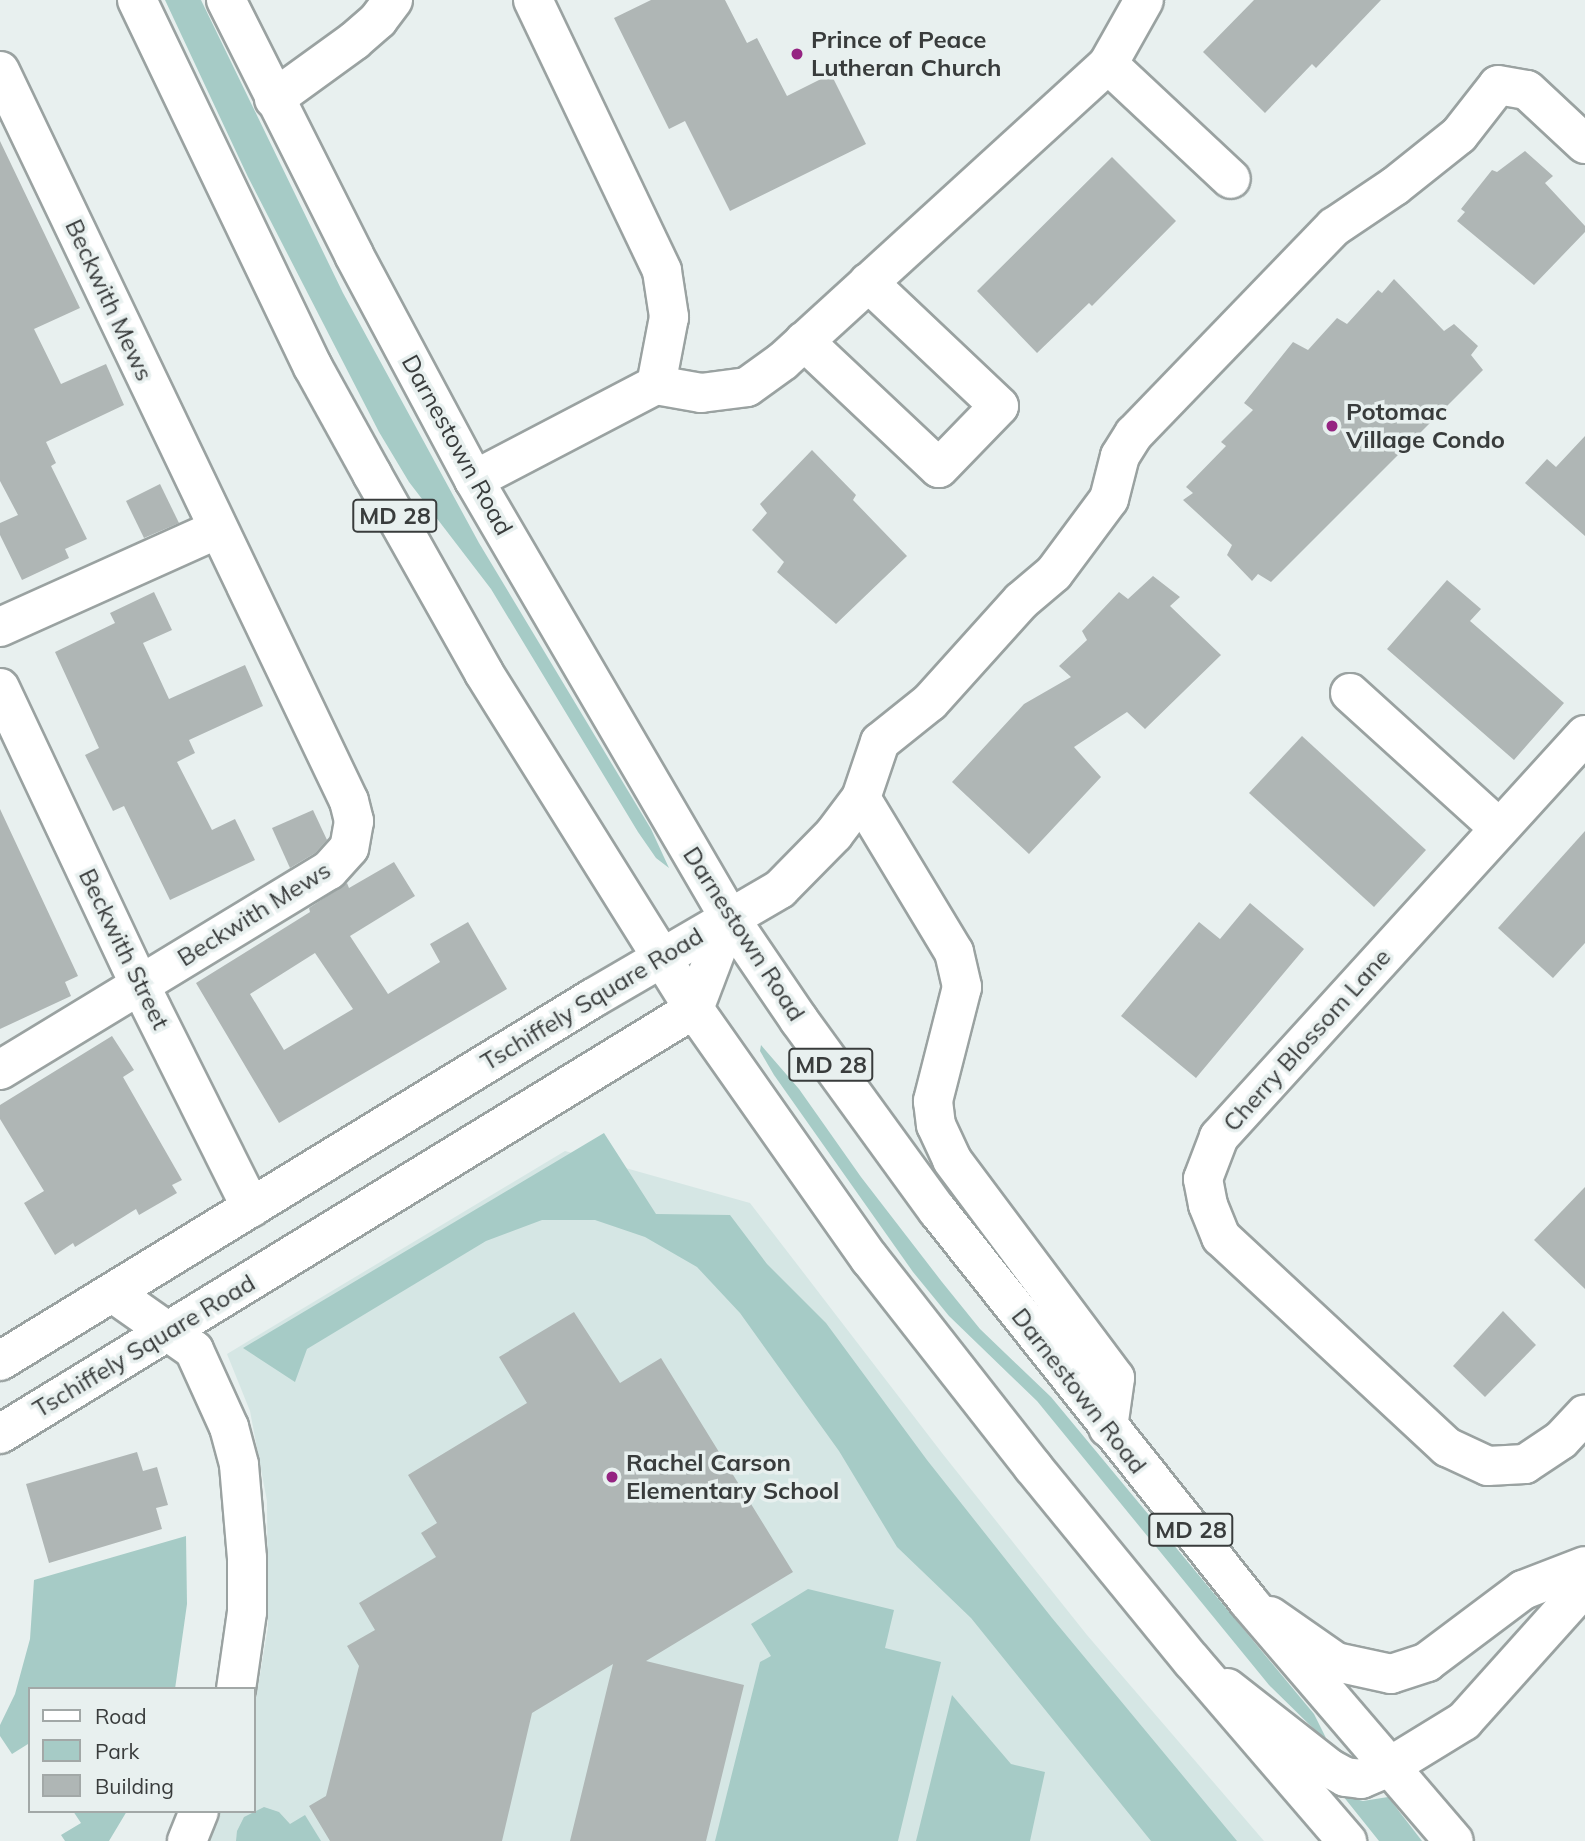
<!DOCTYPE html>
<html>
<head>
<meta charset="utf-8">
<style>
  body { margin:0 }
  #map { position:relative; width:1585px; height:1841px; overflow:hidden; background:#e8f0ef; font-family:Mulish,sans-serif }
  div>[style] { position:absolute }
  [style*='--x'] { left:calc(var(--x)*1px); top:calc(var(--y)*1px); width:calc(var(--w)*1px); rotate:calc(var(--a)*1deg) }
  .built>* { inset:0; background:#d5e6e4 }
  .green>* { inset:0; background:#a6cbc6 }
  .building>* { inset:0; background:#afb6b5 }
  .roads { filter:drop-shadow(2px 0 #9aa2a1) drop-shadow(-2px 0 #9aa2a1) drop-shadow(0 2px #9aa2a1) drop-shadow(0 -2px #9aa2a1) }
  .minor>* { height:38px; margin:-19px; padding:0 19px; transform-origin:19px; border-radius:19px; background:#fff }
  .major>* { height:38px; margin:-19px; padding:0 19px; transform-origin:19px; border-radius:19px; background:#fff }
  .dots>* { width:19px; height:19px; translate:-50% -50%; box-sizing:border-box; border:4px solid #e8f0ef; border-radius:50% }
  span { translate:-50% -50%; white-space:nowrap; text-align:center; line-height:1.15; -webkit-text-stroke:7px #e8f0ef; paint-order:stroke }
  .shield-label span { padding:2px 5px; background:#e8f0ef; border:2px solid; border-radius:5px; -webkit-text-stroke-width:0 }
  .shield-label { font-size:23px; color:#393c3c; font-weight:700 }
  .poi-label { font-size:24px; color:#393c3c; font-weight:700 }
  .left { translate:0 -50%; text-align:left }
  .street-label { font-size:24px; color:#393c3c }
  .legend { position:absolute; left:28px; top:1687px; width:228px; height:126px; box-sizing:border-box; background:#e8f0ef; border:2px solid #a2a8a7; margin:0; padding:9px 12px; list-style:none; font-size:21px; color:#393c3c }
  .legend li { display:flex; align-items:center; gap:14px; height:35px }
  .legend b { width:35px; border:2px solid #a2a8a7 }
</style>
</head>
<body>
<div id="map">
  <div class="built">
    <div style="clip-path:polygon(565px 1151px,750px 1203px,942px 1453px,1087px 1635px,1264px 1841px,205px 1841px,220px 1811px,254px 1811px,254px 1710px,268px 1627px,267px 1501px,250px 1411px,227px 1354px)"></div>
  </div>
  <div class="green">
    <div style="clip-path:polygon(165px 0,201px 0,343px 293px,479px 543px,651px 829px,669px 868px,656px 858px,638px 832px,491px 589px,409px 482px,379px 432px,248px 177px)"></div>
    <div style="clip-path:polygon(761px 1045px,799px 1089px,861px 1177px,942px 1282px,980px 1329px,1051px 1397px,1314px 1714px,1326px 1738px,1321px 1736px,1269px 1685px,1037px 1401px,949px 1316px,913px 1272px,774px 1075px,760px 1051px)"></div>
    <div style="clip-path:polygon(604px 1133px,656px 1214px,730px 1215px,767px 1264px,826px 1323px,927px 1460px,1052px 1618px,1237px 1841px,1151px 1841px,971px 1618px,897px 1547px,839px 1451px,740px 1313px,697px 1267px,645px 1237px,595px 1220px,542px 1220px,486px 1241px,307px 1349px,295px 1382px,243px 1348px)"></div>
    <div style="clip-path:polygon(186px 1536px,187px 1604px,175px 1689px,30px 1689px,30px 1747px,28px 1744px,12px 1754px,0 1736px,0 1725px,15px 1694px,30px 1639px,34px 1580px)"></div>
    <div style="clip-path:polygon(808px 1589px,894px 1610px,885px 1648px,941px 1662px,898px 1841px,715px 1841px,760px 1662px,771px 1656px,751px 1624px)"></div>
    <div style="clip-path:polygon(952px 1695px,1011px 1764px,1045px 1772px,1030px 1841px,916px 1841px)"></div>
    <div style="clip-path:polygon(1335px 1786px,1348px 1797px,1363px 1801px,1388px 1797px,1422px 1841px,1379px 1841px)"></div>
    <div style="clip-path:polygon(264px 1807px,279px 1812px,290px 1824px,305px 1815px,321px 1841px,236px 1841px,237px 1831px,244px 1817px)"></div>
    <div style="clip-path:polygon(73px 1811px,127px 1811px,109px 1841px,65px 1841px,61px 1835px,81px 1823px)"></div>
  </div>
  <div class="building">
    <div style="clip-path:polygon(651px 0,725px 0,747px 43px,757px 38px,787px 96px,831px 74px,866px 144px,730px 211px,685px 121px,669px 129px,614px 18px)"></div>
    <div style="clip-path:polygon(1254px 0,1381px 0,1316px 68px,1312px 64px,1265px 113px,1203px 52px)"></div>
    <div style="clip-path:polygon(0 141px,80px 308px,34px 329px,61px 384px,106px 364px,124px 405px,46px 442px,56px 463px,51px 466px,87px 539px,65px 549px,69px 558px,22px 580px,0 535px,0 523px,18px 515px,0 481px)"></div>
    <div style="clip-path:polygon(1525px 151px,1553px 176px,1545px 183px,1585px 226px,1585px 232px,1534px 285px,1457px 221px,1465px 212px,1461px 209px,1492px 170px,1497px 172px)"></div>
    <div style="clip-path:polygon(1112px 157px,1176px 221px,1092px 306px,1089px 303px,1037px 353px,977px 291px)"></div>
    <div style="clip-path:polygon(1394px 279px,1444px 331px,1454px 324px,1478px 346px,1471px 355px,1483px 370px,1271px 582px,1258px 574px,1252px 581px,1227px 555px,1232px 545px,1183px 500px,1193px 493px,1186px 487px,1226px 446px,1221px 442px,1253px 410px,1244px 403px,1293px 342px,1308px 350px,1337px 318px,1347px 324px,1378px 290px,1382px 293px)"></div>
    <div style="clip-path:polygon(1585px 436px,1585px 536px,1525px 483px,1547px 459px,1556px 467px)"></div>
    <div style="clip-path:polygon(812px 450px,856px 495px,853px 500px,907px 556px,836px 624px,777px 572px,784px 562px,752px 530px,767px 513px,760px 504px)"></div>
    <div style="clip-path:polygon(160px 484px,179px 523px,144px 538px,126px 501px)"></div>
    <div style="clip-path:polygon(1153px 576px,1180px 597px,1170px 606px,1221px 655px,1145px 729px,1127px 712px,1074px 747px,1101px 777px,1029px 854px,952px 782px,1024px 704px,1071px 677px,1059px 666px,1087px 640px,1082px 631px,1119px 592px,1128px 599px)"></div>
    <div style="clip-path:polygon(1447px 580px,1481px 609px,1470px 621px,1564px 703px,1514px 760px,1387px 649px)"></div>
    <div style="clip-path:polygon(154px 592px,172px 630px,143px 643px,169px 699px,245px 665px,263px 706px,189px 740px,195px 753px,177px 762px,212px 830px,235px 819px,255px 860px,170px 900px,124px 806px,113px 811px,85px 755px,99px 748px,55px 652px,115px 623px,110px 613px)"></div>
    <div style="clip-path:polygon(1302px 736px,1426px 850px,1374px 907px,1249px 793px)"></div>
    <div style="clip-path:polygon(0 809px,78px 976px,65px 982px,71px 996px,0 1029px)"></div>
    <div style="clip-path:polygon(313px 810px,327px 840px,315px 853px,290px 868px,272px 828px)"></div>
    <div style="clip-path:polygon(1585px 831px,1585px 943px,1553px 978px,1498px 928px)"></div>
    <div style="clip-path:polygon(evenodd,394px 862px,415px 896px,350px 936px,388px 994px,440px 962px,430px 944px,468px 922px,507px 989px,279px 1123px,196px 983px,310px 912px,309px 908px,347px 883px,349px 888px,394px 862px,315px 953px,353px 1009px,284px 1050px,250px 994px,315px 953px)"></div>
    <div style="clip-path:polygon(1250px 903px,1304px 949px,1196px 1078px,1121px 1016px,1199px 922px,1220px 939px)"></div>
    <div style="clip-path:polygon(112px 1036px,134px 1070px,123px 1077px,182px 1180px,172px 1185px,177px 1193px,139px 1215px,136px 1209px,75px 1247px,73px 1243px,55px 1255px,24px 1203px,44px 1191px,0 1119px,0 1105px)"></div>
    <div style="clip-path:polygon(1585px 1187px,1585px 1289px,1534px 1240px)"></div>
    <div style="clip-path:polygon(1503px 1311px,1536px 1345px,1485px 1397px,1453px 1366px)"></div>
    <div style="clip-path:polygon(574px 1312px,620px 1383px,661px 1358px,793px 1572px,646px 1661px,744px 1685px,706px 1841px,570px 1841px,613px 1664px,532px 1713px,502px 1841px,330px 1841px,309px 1806px,326px 1796px,359px 1666px,347px 1646px,375px 1630px,359px 1603px,436px 1557px,421px 1533px,437px 1523px,408px 1475px,527px 1403px,499px 1357px)"></div>
    <div style="clip-path:polygon(137px 1452px,143px 1471px,157px 1467px,168px 1505px,156px 1508px,162px 1529px,49px 1563px,26px 1484px)"></div>
  </div>
  <div class="roads">
    <div class="minor">
      <div style="--x:533;--y:0;--w:300;--a:64.5"></div>
      <div style="--x:662;--y:271;--w:47;--a:81.3"></div>
      <div style="--x:669;--y:317;--w:69;--a:100.8"></div>
      <div style="--x:1108;--y:64;--w:168;--a:43.1"></div>
      <div style="--x:0;--y:71;--w:809;--a:64.45"></div>
      <div style="--x:349;--y:801;--w:21;--a:76"></div>
      <div style="--x:354;--y:821;--w:27;--a:100"></div>
      <div style="--x:349;--y:848;--w:30;--a:132"></div>
      <div style="--x:329;--y:870;--w:385;--a:148.7"></div>
      <div style="--x:274;--y:99;--w:99;--a:-35.9"></div>
      <div style="--x:354;--y:41;--w:32;--a:-41"></div>
      <div style="--x:378;--y:20;--w:25;--a:-53"></div>
      <div style="--x:804;--y:341;--w:185;--a:43.3"></div>
      <div style="--x:939;--y:468;--w:86;--a:-45.9"></div>
      <div style="--x:999;--y:406;--w:180;--a:-136.6"></div>
      <div style="--x:474;--y:480;--w:205;--a:-27.6"></div>
      <div style="--x:656;--y:385;--w:46;--a:10.1"></div>
      <div style="--x:701;--y:393;--w:46;--a:-7.4"></div>
      <div style="--x:747;--y:387;--w:44;--a:-35.8"></div>
      <div style="--x:783;--y:361;--w:440;--a:-42.4"></div>
      <div style="--x:1108;--y:64;--w:73;--a:-60.6"></div>
      <div style="--x:0;--y:627;--w:239;--a:-24.2"></div>
      <div style="--x:0;--y:688;--w:328;--a:64.8"></div>
      <div style="--x:140;--y:985;--w:249;--a:63.5"></div>
      <div style="--x:1350;--y:693;--w:201;--a:42.2"></div>
      <div style="--x:1585;--y:735;--w:544;--a:132.32"></div>
      <div style="--x:1219;--y:1137;--w:45;--a:110.9"></div>
      <div style="--x:1203;--y:1179;--w:26;--a:79"></div>
      <div style="--x:1208;--y:1205;--w:35;--a:68"></div>
      <div style="--x:1221;--y:1237;--w:309;--a:42.9"></div>
      <div style="--x:1447;--y:1447;--w:45;--a:24.9"></div>
      <div style="--x:1488;--y:1466;--w:37;--a:-3"></div>
      <div style="--x:1525;--y:1464;--w:43;--a:-33.7"></div>
      <div style="--x:1561;--y:1440;--w:35;--a:-47"></div>
      <div style="--x:861;--y:798;--w:180;--a:58.9"></div>
      <div style="--x:954;--y:952;--w:36;--a:77"></div>
      <div style="--x:962;--y:987;--w:118;--a:104.3"></div>
      <div style="--x:933;--y:1101;--w:24;--a:83"></div>
      <div style="--x:936;--y:1125;--w:38;--a:65"></div>
      <div style="--x:952;--y:1160;--w:272;--a:53.2"></div>
      <div style="--x:1115;--y:1378;--w:50;--a:98"></div>
      <div style="--x:113;--y:1293;--w:99;--a:35.1"></div>
      <div style="--x:194;--y:1350;--w:85;--a:65.6"></div>
      <div style="--x:229;--y:1427;--w:39;--a:75"></div>
      <div style="--x:239;--y:1465;--w:93;--a:85.1"></div>
      <div style="--x:247;--y:1558;--w:54;--a:90"></div>
      <div style="--x:247;--y:1612;--w:78;--a:98.1"></div>
      <div style="--x:0;--y:1361;--w:695;--a:-31.47"></div>
      <div style="--x:593;--y:998;--w:216;--a:-30.2"></div>
      <div style="--x:780;--y:889;--w:77;--a:-45.5"></div>
      <div style="--x:834;--y:834;--w:45;--a:-53.1"></div>
      <div style="--x:861;--y:798;--w:59;--a:-71.3"></div>
      <div style="--x:880;--y:742;--w:64;--a:-38.7"></div>
      <div style="--x:930;--y:702;--w:136;--a:-48"></div>
      <div style="--x:1021;--y:601;--w:43;--a:-40.3"></div>
      <div style="--x:1054;--y:573;--w:92;--a:-53.4"></div>
      <div style="--x:1109;--y:499;--w:44;--a:-75.7"></div>
      <div style="--x:1120;--y:456;--w:26;--a:-58"></div>
      <div style="--x:1134;--y:434;--w:288;--a:-46"></div>
      <div style="--x:1334;--y:227;--w:73;--a:-33.9"></div>
      <div style="--x:1395;--y:186;--w:82;--a:-38.6"></div>
      <div style="--x:1459;--y:135;--w:63;--a:-52"></div>
      <div style="--x:1498;--y:85;--w:29;--a:10"></div>
      <div style="--x:1527;--y:90;--w:79;--a:43"></div>
      <div style="--x:0;--y:1434;--w:814;--a:-31.48"></div>
      <div style="--x:694;--y:1009;--w:98;--a:-69.2"></div>
      <div style="--x:1270;--y:1616;--w:80;--a:34.9"></div>
      <div style="--x:1336;--y:1662;--w:56;--a:12.3"></div>
      <div style="--x:1391;--y:1674;--w:38;--a:-18"></div>
      <div style="--x:1427;--y:1662;--w:120;--a:-36.9"></div>
      <div style="--x:1523;--y:1590;--w:66;--a:-21.2"></div>
      <div style="--x:1227;--y:1688;--w:130;--a:38.1"></div>
      <div style="--x:1329;--y:1768;--w:18;--a:29"></div>
      <div style="--x:1345;--y:1777;--w:16;--a:7"></div>
      <div style="--x:1361;--y:1779;--w:30;--a:-23"></div>
      <div style="--x:1389;--y:1767;--w:88;--a:-31.5"></div>
      <div style="--x:1464;--y:1721;--w:181;--a:-48.1"></div>
      <div style="--x:187;--y:1841;--w:32;--a:-68"></div>
    </div>
    <div class="major">
      <div style="--x:137;--y:0;--w:407;--a:64.4"></div>
      <div style="--x:313;--y:367;--w:122;--a:61.1"></div>
      <div style="--x:372;--y:474;--w:228;--a:60.6"></div>
      <div style="--x:484;--y:673;--w:396;--a:58"></div>
      <div style="--x:694;--y:1009;--w:306;--a:54.9"></div>
      <div style="--x:870;--y:1259;--w:264;--a:51.9"></div>
      <div style="--x:1033;--y:1467;--w:251;--a:50.7"></div>
      <div style="--x:1192;--y:1661;--w:238;--a:49.3"></div>
      <div style="--x:226;--y:0;--w:285;--a:63.3"></div>
      <div style="--x:354;--y:255;--w:255;--a:61.9"></div>
      <div style="--x:474;--y:480;--w:506;--a:59.74"></div>
      <div style="--x:729;--y:917;--w:125;--a:55.8"></div>
      <div style="--x:799;--y:1020;--w:236;--a:54"></div>
      <div style="--x:938;--y:1211;--w:498;--a:51.5"></div>
      <div style="--x:1248;--y:1601;--w:316;--a:49.4"></div>
    </div>
  </div>
  <div class="dots">
    <div style="left:797px;top:54px;background:#952482"></div>
    <div style="left:1332px;top:426px;background:#952482"></div>
    <div style="left:612px;top:1477px;background:#952482"></div>
  </div>
  <div class="shield-label">
    <span style="left:395px;top:516px">MD 28</span>
    <span style="left:831px;top:1065px">MD 28</span>
    <span style="left:1191px;top:1530px">MD 28</span>
  </div>
  <div class="poi-label">
    <span class="left" style="left:811px;top:54px">Prince of Peace<br>Lutheran Church</span>
    <span class="left" style="left:1346px;top:426px">Potomac<br>Village Condo</span>
    <span class="left" style="left:626px;top:1477px">Rachel Carson<br>Elementary School</span>
  </div>
  <div class="street-label">
    <span style="left:109px;top:300px;rotate:65deg">Beckwith Mews</span>
    <span style="left:457px;top:445px;rotate:61deg">Darnestown Road</span>
    <span style="left:254px;top:914px;rotate:-32deg">Beckwith Mews</span>
    <span style="left:744px;top:934px;rotate:57deg">Darnestown Road</span>
    <span style="left:124px;top:949px;rotate:64deg">Beckwith Street</span>
    <span style="left:592px;top:999px;rotate:-31deg">Tschiffely Square Road</span>
    <span style="left:1307px;top:1040px;rotate:-48deg">Cherry Blossom Lane</span>
    <span style="left:144px;top:1346px;rotate:-31deg">Tschiffely Square Road</span>
    <span style="left:1079px;top:1391px;rotate:52deg">Darnestown Road</span>
  </div>
  <ul class="legend">
  <li><b style="height:9px;background:#fff"></b>Road</li>
  <li><b style="height:19px;background:#a6cbc6"></b>Park</li>
  <li><b style="height:19px;background:#afb6b5"></b>Building</li>
  </ul>
</div>
</body>
</html>
